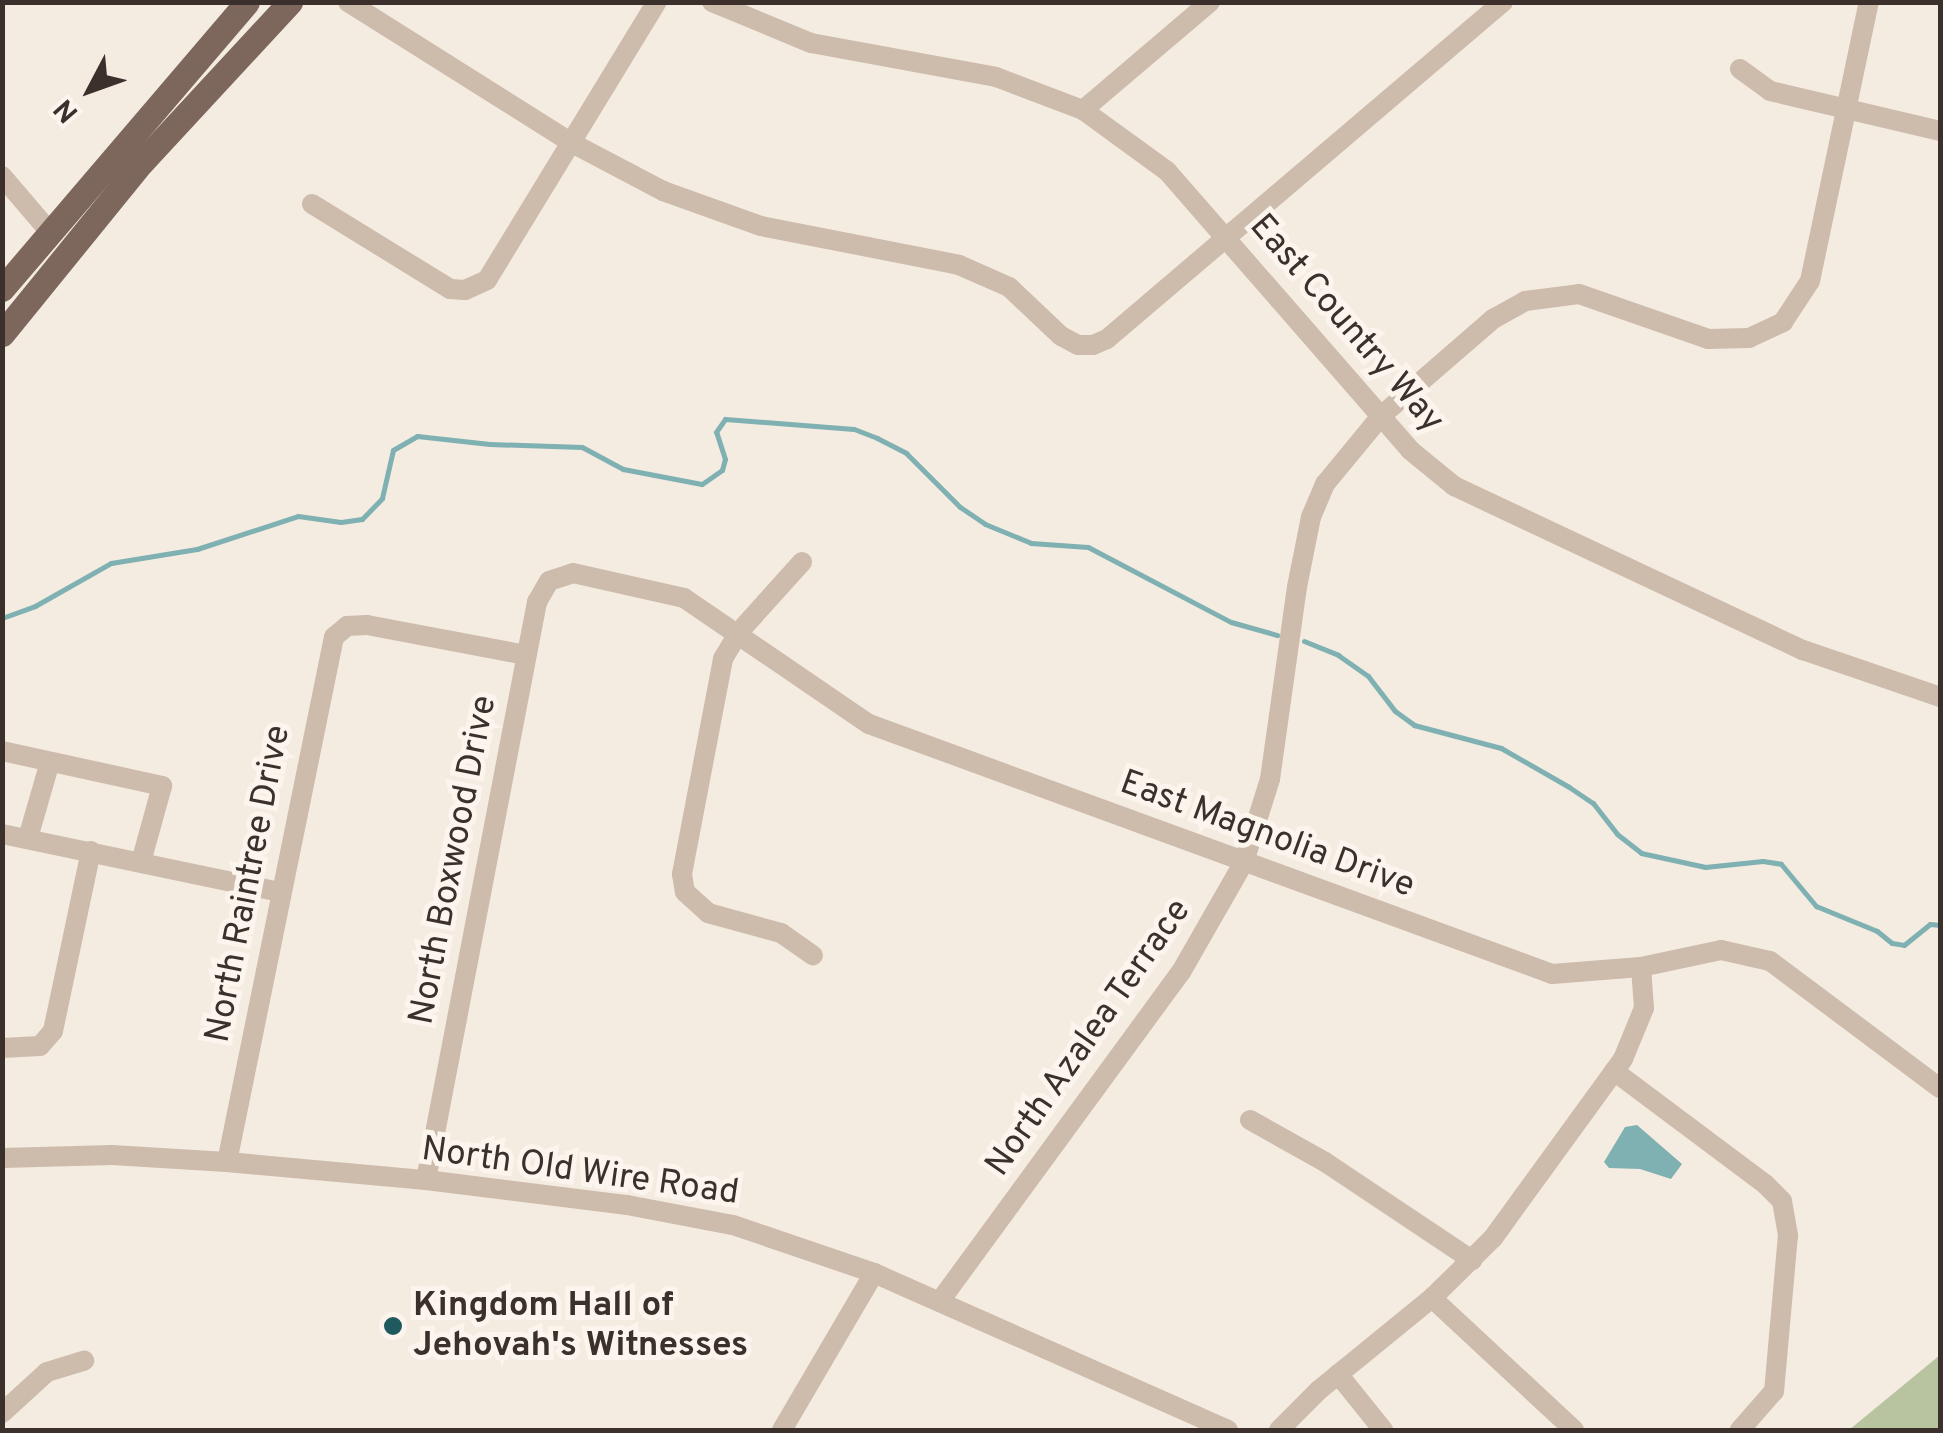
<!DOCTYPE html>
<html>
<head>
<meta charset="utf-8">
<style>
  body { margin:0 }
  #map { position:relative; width:1943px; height:1433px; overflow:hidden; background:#f4ebe1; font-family:Overpass,sans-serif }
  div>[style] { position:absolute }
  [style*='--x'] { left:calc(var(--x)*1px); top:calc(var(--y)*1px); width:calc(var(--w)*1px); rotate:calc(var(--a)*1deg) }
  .green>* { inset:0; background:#b8c4a0 }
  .water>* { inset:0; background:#7fb0b2 }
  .stream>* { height:5px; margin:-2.5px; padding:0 2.5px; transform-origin:2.5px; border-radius:2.5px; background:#7fb0b2 }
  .minor>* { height:20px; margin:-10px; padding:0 10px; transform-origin:10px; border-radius:10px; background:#cdbbac }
  .major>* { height:25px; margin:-12.5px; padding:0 12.5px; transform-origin:12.5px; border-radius:12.5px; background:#7d675c }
  .dots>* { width:28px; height:28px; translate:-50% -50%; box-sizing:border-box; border:5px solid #fbf5ee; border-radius:50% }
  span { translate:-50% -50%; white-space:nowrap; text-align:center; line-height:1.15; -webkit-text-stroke:10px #fbf5ee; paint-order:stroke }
  .street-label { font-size:35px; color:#3b302b }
  .poi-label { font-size:35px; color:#3b302b; font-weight:700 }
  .left { translate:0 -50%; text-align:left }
  .frame { position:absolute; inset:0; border:5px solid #3b302b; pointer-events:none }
  .north { position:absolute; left:40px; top:40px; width:100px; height:100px; -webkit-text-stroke:8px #fbf5ee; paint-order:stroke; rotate:229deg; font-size:28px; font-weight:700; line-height:40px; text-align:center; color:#3b302b }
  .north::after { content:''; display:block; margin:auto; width:35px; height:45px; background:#3b302b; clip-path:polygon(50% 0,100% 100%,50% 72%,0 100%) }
</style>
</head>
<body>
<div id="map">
  <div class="green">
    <div style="clip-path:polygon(1940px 1355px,1940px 1430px,1849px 1430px)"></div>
  </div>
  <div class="water">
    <div style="clip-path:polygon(1637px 1125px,1682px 1164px,1671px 1179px,1640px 1169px,1609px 1168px,1604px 1162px,1625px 1127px)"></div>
  </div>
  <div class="stream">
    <div style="--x:2;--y:618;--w:35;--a:-20"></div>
    <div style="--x:35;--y:606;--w:87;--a:-29.5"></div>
    <div style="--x:111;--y:563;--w:87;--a:-9.2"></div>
    <div style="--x:197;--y:549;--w:106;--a:-18.1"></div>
    <div style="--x:298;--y:516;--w:43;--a:7.9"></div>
    <div style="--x:341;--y:522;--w:21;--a:-8"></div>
    <div style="--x:362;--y:519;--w:29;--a:-46"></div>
    <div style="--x:382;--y:498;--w:49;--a:-77.1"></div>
    <div style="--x:393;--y:450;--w:28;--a:-30"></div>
    <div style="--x:417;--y:436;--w:73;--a:6.3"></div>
    <div style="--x:490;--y:444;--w:92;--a:1.9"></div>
    <div style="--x:582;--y:447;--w:47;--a:28.2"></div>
    <div style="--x:623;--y:469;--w:80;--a:10.8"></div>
    <div style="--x:702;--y:484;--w:24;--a:-35"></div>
    <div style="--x:722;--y:470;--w:11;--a:-75"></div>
    <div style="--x:725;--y:459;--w:28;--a:-108"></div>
    <div style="--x:716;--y:432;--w:16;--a:-55"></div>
    <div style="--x:725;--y:419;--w:129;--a:4.4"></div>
    <div style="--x:854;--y:429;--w:25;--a:21"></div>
    <div style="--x:877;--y:438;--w:33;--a:27"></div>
    <div style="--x:906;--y:453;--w:76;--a:45"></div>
    <div style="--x:960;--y:507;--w:30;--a:34"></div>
    <div style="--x:985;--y:524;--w:50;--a:22.4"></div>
    <div style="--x:1031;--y:543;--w:57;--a:4"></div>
    <div style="--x:1088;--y:547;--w:161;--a:27.7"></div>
    <div style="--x:1231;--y:622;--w:48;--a:15.8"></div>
    <div style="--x:1304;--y:641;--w:37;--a:22"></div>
    <div style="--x:1338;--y:655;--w:37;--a:35"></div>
    <div style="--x:1368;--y:676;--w:44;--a:52.4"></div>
    <div style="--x:1395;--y:711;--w:24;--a:36"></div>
    <div style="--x:1414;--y:725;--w:90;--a:14.8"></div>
    <div style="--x:1501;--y:748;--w:78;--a:29.8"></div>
    <div style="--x:1569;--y:787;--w:29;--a:34"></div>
    <div style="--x:1593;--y:803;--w:39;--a:52"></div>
    <div style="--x:1617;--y:834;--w:31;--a:38"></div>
    <div style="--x:1641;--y:853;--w:66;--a:12.3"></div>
    <div style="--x:1705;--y:867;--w:58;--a:-5.9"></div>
    <div style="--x:1763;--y:861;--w:18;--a:9"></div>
    <div style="--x:1781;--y:864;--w:55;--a:50.2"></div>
    <div style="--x:1816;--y:906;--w:66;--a:22.3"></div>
    <div style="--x:1877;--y:931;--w:19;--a:39"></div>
    <div style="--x:1892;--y:943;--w:12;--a:9"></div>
    <div style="--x:1904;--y:945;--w:33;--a:-39"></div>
    <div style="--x:1930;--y:924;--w:10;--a:6"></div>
  </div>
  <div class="minor">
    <div style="--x:348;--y:2;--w:262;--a:32.2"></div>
    <div style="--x:570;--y:142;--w:105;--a:27.8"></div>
    <div style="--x:663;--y:191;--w:104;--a:19.7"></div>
    <div style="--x:761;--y:226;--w:202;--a:11.1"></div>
    <div style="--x:959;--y:265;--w:55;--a:23.7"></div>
    <div style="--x:1009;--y:287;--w:71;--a:43.3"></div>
    <div style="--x:1061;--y:336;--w:19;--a:28"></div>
    <div style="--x:1078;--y:345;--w:15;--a:0"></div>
    <div style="--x:1093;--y:345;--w:15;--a:-23"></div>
    <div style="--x:1107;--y:339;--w:520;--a:-40.4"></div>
    <div style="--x:712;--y:2;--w:107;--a:22.5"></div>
    <div style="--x:811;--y:43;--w:188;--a:10.4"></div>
    <div style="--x:996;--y:77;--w:93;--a:20.8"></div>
    <div style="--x:1083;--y:110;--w:104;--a:36"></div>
    <div style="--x:1167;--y:171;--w:370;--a:48.9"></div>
    <div style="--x:1410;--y:450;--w:57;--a:39.3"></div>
    <div style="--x:1454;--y:486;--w:386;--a:25.2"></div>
    <div style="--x:1803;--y:650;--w:145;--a:18.9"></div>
    <div style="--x:1740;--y:69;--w:37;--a:36"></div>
    <div style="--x:1770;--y:91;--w:175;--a:13.2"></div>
    <div style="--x:1083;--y:110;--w:167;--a:-40.4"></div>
    <div style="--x:2;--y:176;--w:72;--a:49.5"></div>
    <div style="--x:312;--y:204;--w:162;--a:31.6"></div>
    <div style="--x:450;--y:289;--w:15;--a:4"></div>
    <div style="--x:465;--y:290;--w:24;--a:-24"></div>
    <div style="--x:487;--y:280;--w:326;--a:-58.6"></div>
    <div style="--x:802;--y:562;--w:94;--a:132"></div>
    <div style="--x:739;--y:632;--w:31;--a:121"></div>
    <div style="--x:723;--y:659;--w:219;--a:100.8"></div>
    <div style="--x:682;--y:874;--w:18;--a:81"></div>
    <div style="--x:685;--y:892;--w:31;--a:42"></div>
    <div style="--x:708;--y:913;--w:76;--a:15.3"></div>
    <div style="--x:781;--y:933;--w:39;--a:35"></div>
    <div style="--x:2;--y:751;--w:164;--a:12.3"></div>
    <div style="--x:162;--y:786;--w:79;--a:105.4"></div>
    <div style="--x:2;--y:834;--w:284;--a:11.8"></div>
    <div style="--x:28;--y:838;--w:79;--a:-73.9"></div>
    <div style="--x:2;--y:1048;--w:38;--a:-3"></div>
    <div style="--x:40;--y:1046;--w:20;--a:-49"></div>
    <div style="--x:53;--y:1031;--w:184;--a:-78.1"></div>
    <div style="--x:1614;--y:1071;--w:189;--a:36.8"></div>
    <div style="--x:1765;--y:1184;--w:24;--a:45"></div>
    <div style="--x:1782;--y:1201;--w:35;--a:80"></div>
    <div style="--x:1788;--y:1235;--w:157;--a:95.1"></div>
    <div style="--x:1774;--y:1391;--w:52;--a:131.1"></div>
    <div style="--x:1250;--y:1120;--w:86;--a:29.2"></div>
    <div style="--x:1325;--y:1162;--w:177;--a:33.7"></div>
    <div style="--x:2;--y:1158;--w:110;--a:-1.6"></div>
    <div style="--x:112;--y:1155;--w:115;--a:3.5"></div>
    <div style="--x:227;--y:1162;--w:200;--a:5.2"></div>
    <div style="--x:426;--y:1180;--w:203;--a:7.1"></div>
    <div style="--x:627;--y:1205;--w:108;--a:10.7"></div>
    <div style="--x:733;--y:1225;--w:149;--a:18.8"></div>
    <div style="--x:874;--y:1273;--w:387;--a:23.9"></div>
    <div style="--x:227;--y:1162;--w:536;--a:-78.48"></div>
    <div style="--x:334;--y:637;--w:17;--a:-40"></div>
    <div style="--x:347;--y:626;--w:20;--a:-3"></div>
    <div style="--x:367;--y:625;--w:162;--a:10.7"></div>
    <div style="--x:426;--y:1180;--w:589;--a:-79.13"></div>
    <div style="--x:537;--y:602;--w:24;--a:-60"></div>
    <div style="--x:549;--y:581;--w:25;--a:-18"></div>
    <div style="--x:573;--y:573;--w:114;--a:12.7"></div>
    <div style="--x:684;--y:598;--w:224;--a:34.3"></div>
    <div style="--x:869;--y:724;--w:727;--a:20.1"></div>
    <div style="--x:1552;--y:974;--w:89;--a:-4.5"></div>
    <div style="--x:1641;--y:967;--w:82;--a:-12"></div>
    <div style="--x:1721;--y:950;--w:50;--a:12.7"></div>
    <div style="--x:1770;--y:961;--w:212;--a:36.8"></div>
    <div style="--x:1432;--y:1298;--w:194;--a:42.9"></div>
    <div style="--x:940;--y:1301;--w:408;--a:-53.8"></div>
    <div style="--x:1181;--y:972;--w:127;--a:-60.2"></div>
    <div style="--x:1244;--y:862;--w:87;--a:-72.6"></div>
    <div style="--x:1270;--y:779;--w:194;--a:-82"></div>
    <div style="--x:1297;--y:587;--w:71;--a:-78.7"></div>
    <div style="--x:1311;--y:517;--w:36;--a:-67"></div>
    <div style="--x:1325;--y:484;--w:88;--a:-50.5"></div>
    <div style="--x:1381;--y:416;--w:148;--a:-40.9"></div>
    <div style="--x:1493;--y:319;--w:37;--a:-29"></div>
    <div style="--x:1525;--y:301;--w:54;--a:-7.4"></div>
    <div style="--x:1579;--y:294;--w:137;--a:19.2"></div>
    <div style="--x:1708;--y:339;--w:41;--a:-1.4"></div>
    <div style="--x:1749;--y:338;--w:38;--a:-25"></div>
    <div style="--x:1783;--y:322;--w:49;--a:-56.6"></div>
    <div style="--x:1810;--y:281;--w:285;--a:-78.1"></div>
    <div style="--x:1338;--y:1374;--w:72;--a:51.2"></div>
    <div style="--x:2;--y:1413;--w:61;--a:-42.3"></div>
    <div style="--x:47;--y:1372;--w:39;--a:-17"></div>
    <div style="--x:782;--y:1430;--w:182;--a:-59.6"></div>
    <div style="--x:1279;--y:1430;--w:57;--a:-45"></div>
    <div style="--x:1319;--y:1390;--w:146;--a:-39.2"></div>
    <div style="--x:1432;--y:1298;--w:86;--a:-44.5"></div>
    <div style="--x:1493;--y:1238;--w:221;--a:-54"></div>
    <div style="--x:1623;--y:1059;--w:55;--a:-67.6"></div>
    <div style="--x:1644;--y:1008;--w:41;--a:-94.2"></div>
  </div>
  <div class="major">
    <div style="--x:2;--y:289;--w:377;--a:-49.5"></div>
    <div style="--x:2;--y:334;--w:222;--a:-50.9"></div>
    <div style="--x:142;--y:162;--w:218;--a:-47.2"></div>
  </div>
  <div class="dots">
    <div style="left:393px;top:1326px;background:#1f5a5e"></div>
  </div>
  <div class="street-label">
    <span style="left:1346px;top:324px;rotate:49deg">East Country Way</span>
    <span style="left:1267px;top:835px;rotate:20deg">East Magnolia Drive</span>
    <span style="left:454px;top:860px;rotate:-79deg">North Boxwood Drive</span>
    <span style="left:249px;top:884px;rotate:-79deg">North Raintree Drive</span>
    <span style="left:1089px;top:1038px;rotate:-55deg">North Azalea Terrace</span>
    <span style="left:580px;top:1172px;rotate:8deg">North Old Wire Road</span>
  </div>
  <div class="poi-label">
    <span class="left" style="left:413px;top:1326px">Kingdom Hall of<br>Jehovah's Witnesses</span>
  </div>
  <div class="frame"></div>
  <div class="north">N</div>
</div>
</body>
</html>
